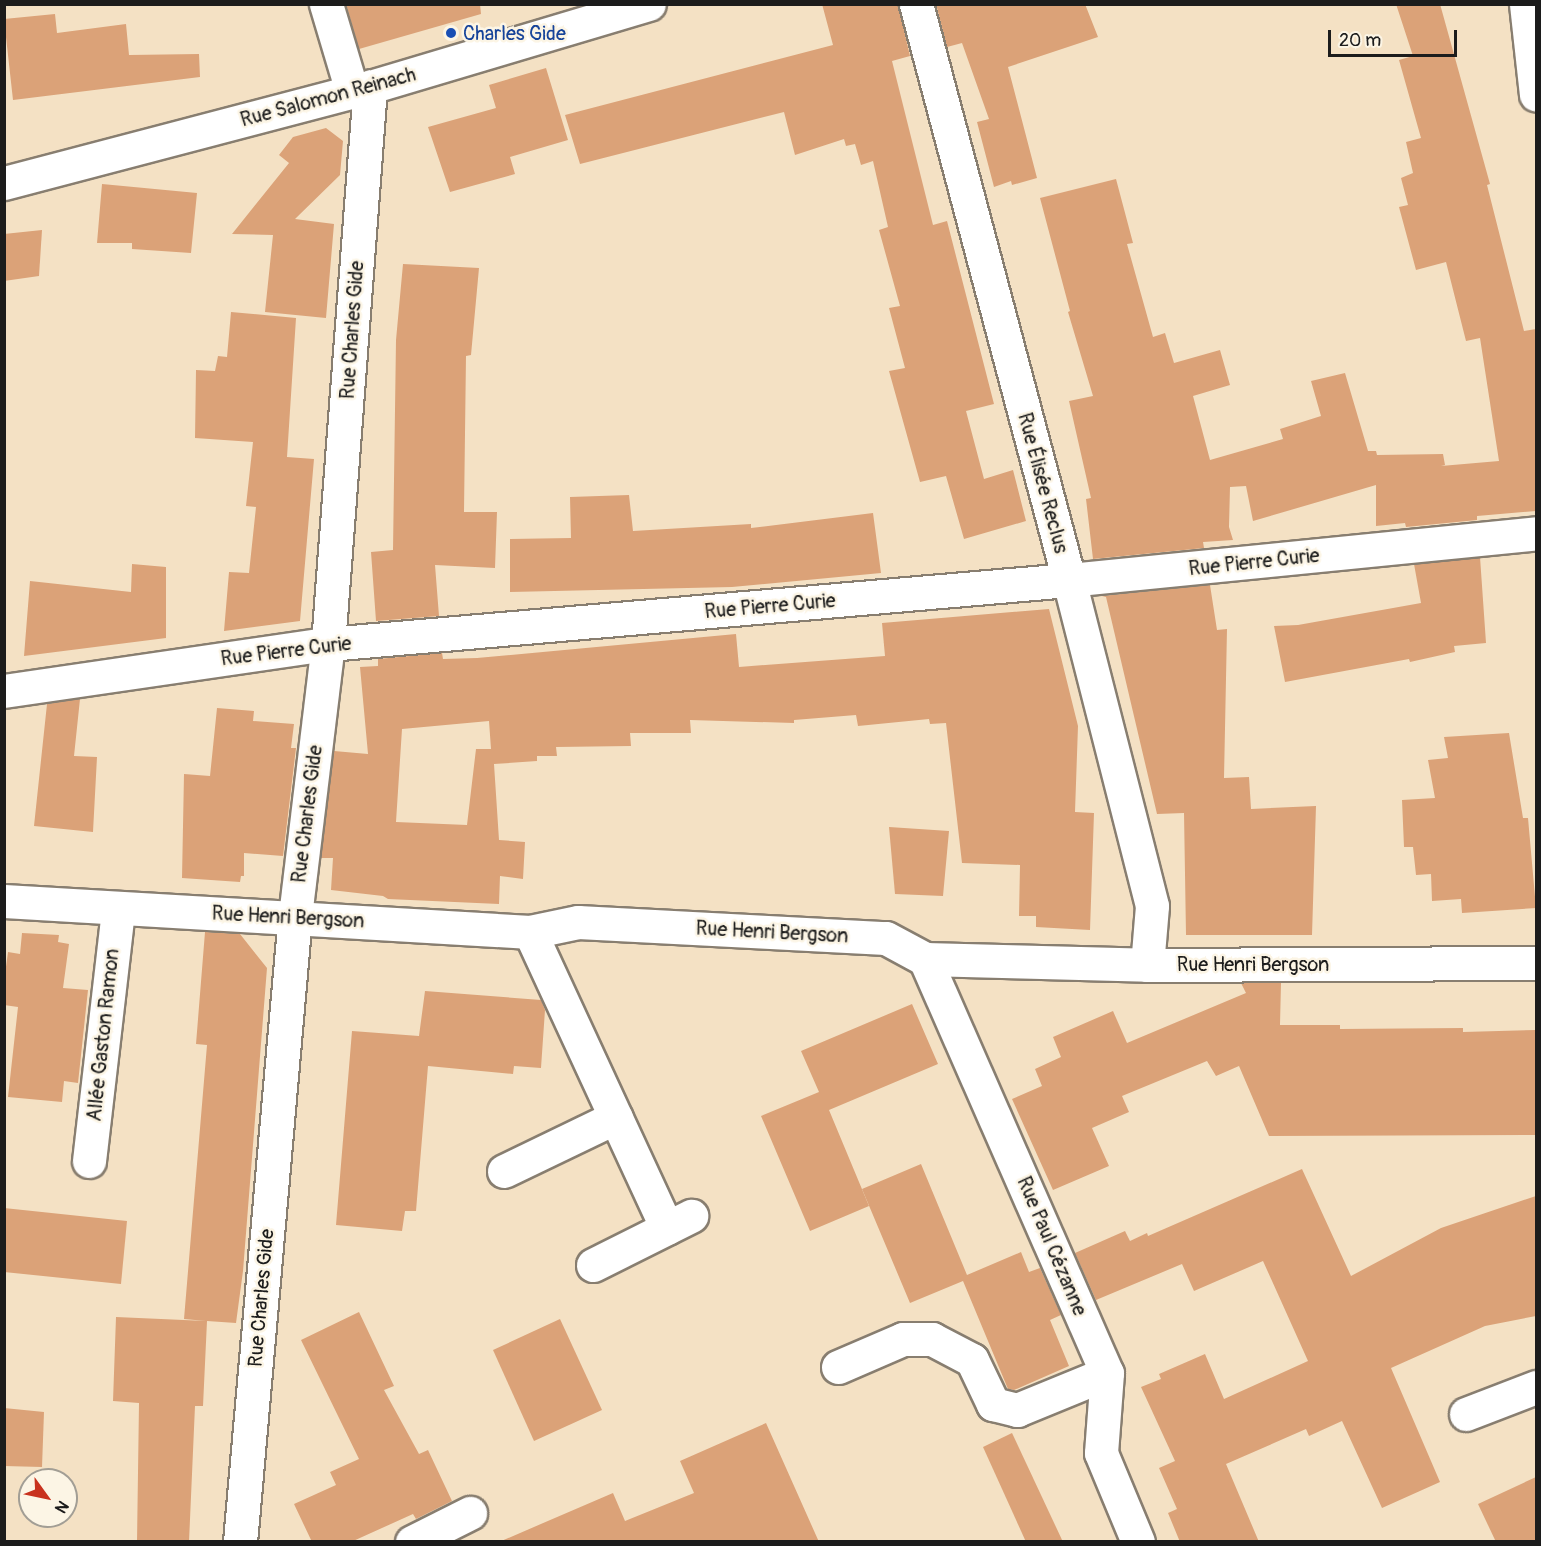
<!DOCTYPE html>
<html>
<head>
<meta charset="utf-8">
<style>
  body { margin:0 }
  #map { position:relative; width:1541px; height:1546px; overflow:hidden; background:#f4e1c4; font-family:Pangolin,sans-serif }
  div>[style] { position:absolute }
  [style*='--x'] { left:calc(var(--x)*1px); top:calc(var(--y)*1px); width:calc(var(--w)*1px); rotate:calc(var(--a)*1deg) }
  .building>* { inset:0; background:#dba278 }
  .roads { filter:drop-shadow(2px 0 #887e70) drop-shadow(-2px 0 #887e70) drop-shadow(0 2px #887e70) drop-shadow(0 -2px #887e70) }
  .minor>* { height:33px; margin:-16.5px; padding:0 16.5px; transform-origin:16.5px; border-radius:16.5px; background:#fff }
  .dots>* { width:16px; height:16px; translate:-50% -50%; box-sizing:border-box; border:3px solid #fcf5e5; border-radius:50% }
  span { translate:-50% -50%; white-space:nowrap; text-align:center; line-height:1.15; -webkit-text-stroke:5px #fcf5e5; paint-order:stroke }
  .transit-label { font-size:20px; color:#164399 }
  .left { translate:0 -50%; text-align:left }
  .street-label { font-size:20px; color:#1c1c1c }
  .frame { position:absolute; inset:0; border:6px solid #1c1c1c; pointer-events:none }
  .north { position:absolute; left:18px; top:1468px; width:60px; height:60px; box-sizing:border-box; background:#fcf5e5; border:2px solid #a29e95; border-radius:50%; rotate:123deg; font-size:16px; font-weight:700; line-height:24px; text-align:center; color:#1c1c1c }
  .north::after { content:''; display:block; margin:auto; width:21px; height:27px; background:#c8321e; clip-path:polygon(50% 0,100% 100%,50% 72%,0 100%) }
  .scale { position:absolute; left:1328px; top:30px; width:129px; height:27px; box-sizing:border-box; border:3px solid #1c1c1c; border-top:0; padding-left:8px; font-size:18px; line-height:21px; white-space:nowrap; color:#1c1c1c; -webkit-text-stroke:4px #fcf5e5; paint-order:stroke }
</style>
</head>
<body>
<div id="map">
  <div class="building">
    <div style="clip-path:polygon(346px 4px,480px 4px,481px 14px,359px 49px)"></div>
    <div style="clip-path:polygon(822px 4px,898px 4px,910px 56px,892px 61px,933px 225px,947px 221px,994px 404px,966px 411px,984px 479px,1013px 470px,1026px 521px,964px 539px,946px 476px,920px 482px,889px 371px,905px 368px,889px 308px,900px 306px,879px 230px,888px 227px,873px 161px,861px 165px,855px 144px,846px 146px,844px 139px,795px 155px,784px 112px,580px 164px,565px 115px,833px 45px)"></div>
    <div style="clip-path:polygon(936px 4px,1085px 4px,1098px 37px,1008px 67px,1037px 178px,1012px 185px,1011px 181px,994px 187px,977px 122px,989px 119px,962px 43px,947px 47px)"></div>
    <div style="clip-path:polygon(1396px 4px,1440px 4px,1490px 184px,1487px 185px,1524px 331px,1536px 329px,1536px 511px,1477px 516px,1477px 520px,1406px 527px,1405px 523px,1376px 526px,1376px 485px,1253px 521px,1246px 486px,1230px 487px,1229px 527px,1233px 540px,1203px 542px,1204px 548px,1093px 559px,1086px 499px,1091px 498px,1069px 401px,1093px 396px,1068px 312px,1070px 311px,1040px 198px,1116px 179px,1133px 243px,1127px 244px,1153px 337px,1165px 333px,1174px 363px,1220px 350px,1230px 385px,1193px 396px,1210px 460px,1283px 439px,1280px 429px,1321px 416px,1311px 381px,1345px 373px,1368px 451px,1376px 451px,1377px 455px,1443px 454px,1445px 465px,1441px 466px,1499px 461px,1480px 338px,1466px 341px,1446px 262px,1416px 270px,1399px 207px,1408px 205px,1401px 178px,1413px 173px,1406px 142px,1421px 138px,1399px 60px,1413px 56px)"></div>
    <div style="clip-path:polygon(55px 14px,57px 33px,126px 24px,129px 55px,199px 54px,200px 77px,13px 100px,4px 19px)"></div>
    <div style="clip-path:polygon(546px 68px,568px 140px,510px 157px,515px 174px,450px 192px,428px 127px,496px 108px,489px 85px)"></div>
    <div style="clip-path:polygon(326px 128px,343px 141px,340px 175px,295px 219px,334px 224px,326px 318px,265px 312px,273px 235px,232px 234px,289px 163px,279px 155px,293px 137px)"></div>
    <div style="clip-path:polygon(102px 184px,197px 193px,191px 253px,132px 249px,132px 243px,97px 243px)"></div>
    <div style="clip-path:polygon(42px 230px,39px 276px,4px 281px,4px 234px)"></div>
    <div style="clip-path:polygon(403px 264px,479px 268px,471px 355px,466px 356px,464px 512px,497px 512px,495px 568px,435px 565px,439px 616px,376px 621px,371px 552px,393px 550px,396px 340px)"></div>
    <div style="clip-path:polygon(231px 312px,296px 318px,287px 457px,314px 459px,300px 621px,224px 631px,229px 572px,249px 573px,256px 507px,246px 506px,253px 442px,195px 438px,196px 370px,215px 371px,218px 356px,227px 357px)"></div>
    <div style="clip-path:polygon(629px 495px,633px 531px,751px 524px,751px 528px,873px 513px,881px 573px,732px 587px,510px 592px,510px 539px,571px 538px,570px 497px)"></div>
    <div style="clip-path:polygon(1480px 557px,1486px 643px,1454px 646px,1455px 652px,1410px 662px,1409px 659px,1285px 682px,1274px 626px,1298px 625px,1421px 603px,1414px 564px)"></div>
    <div style="clip-path:polygon(132px 564px,166px 567px,166px 638px,24px 656px,30px 581px,131px 592px)"></div>
    <div style="clip-path:polygon(1210px 585px,1217px 630px,1227px 629px,1224px 778px,1249px 777px,1251px 809px,1316px 806px,1312px 935px,1186px 935px,1184px 813px,1157px 814px,1106px 597px,1102px 596px)"></div>
    <div style="clip-path:polygon(evenodd,1049px 609px,1078px 726px,1075px 812px,1094px 813px,1090px 930px,1036px 927px,1036px 916px,1019px 916px,1020px 865px,962px 863px,946px 723px,930px 724px,929px 719px,858px 726px,856px 715px,794px 720px,794px 723px,690px 720px,691px 733px,630px 733px,631px 746px,556px 747px,557px 756px,537px 756px,537px 761px,494px 764px,499px 840px,525px 842px,523px 879px,500px 876px,499px 904px,388px 899px,383px 896px,331px 890px,333px 858px,321px 858px,334px 751px,368px 754px,360px 667px,378px 666px,378px 659px,442px 653px,443px 659px,477px 658px,736px 634px,739px 667px,885px 656px,882px 623px,1049px 609px,489px 721px,491px 749px,476px 749px,467px 825px,396px 822px,402px 729px,489px 721px)"></div>
    <div style="clip-path:polygon(80px 699px,74px 756px,97px 757px,93px 832px,34px 826px,47px 704px)"></div>
    <div style="clip-path:polygon(217px 708px,254px 711px,253px 721px,294px 724px,291px 748px,296px 748px,283px 856px,244px 853px,244px 876px,241px 876px,240px 882px,182px 878px,184px 774px,210px 776px)"></div>
    <div style="clip-path:polygon(1509px 733px,1523px 818px,1528px 818px,1536px 908px,1462px 913px,1461px 899px,1432px 901px,1431px 874px,1416px 875px,1413px 847px,1404px 847px,1402px 800px,1435px 798px,1428px 760px,1448px 758px,1444px 737px)"></div>
    <div style="clip-path:polygon(889px 827px,949px 831px,943px 896px,895px 894px)"></div>
    <div style="clip-path:polygon(205px 932px,240px 934px,267px 968px,243px 1271px,236px 1323px,207px 1321px,203px 1406px,195px 1406px,189px 1542px,137px 1542px,139px 1403px,113px 1401px,116px 1317px,206px 1321px,184px 1319px,207px 1045px,196px 1044px)"></div>
    <div style="clip-path:polygon(22px 933px,59px 935px,58px 942px,69px 944px,63px 988px,88px 990px,78px 1083px,64px 1081px,62px 1102px,8px 1097px,18px 1007px,4px 1005px,4px 981px,8px 952px,20px 954px)"></div>
    <div style="clip-path:polygon(1241px 983px,1281px 983px,1280px 1025px,1340px 1025px,1340px 1029px,1463px 1028px,1463px 1032px,1536px 1030px,1536px 1135px,1269px 1136px,1239px 1066px,1216px 1076px,1207px 1061px,1122px 1096px,1129px 1112px,1092px 1128px,1109px 1166px,1053px 1190px,1012px 1099px,1042px 1086px,1035px 1069px,1061px 1057px,1053px 1037px,1113px 1011px,1127px 1043px,1246px 993px)"></div>
    <div style="clip-path:polygon(425px 991px,541px 1000px,545px 1010px,541px 1068px,514px 1066px,513px 1074px,428px 1066px,416px 1211px,405px 1211px,402px 1231px,336px 1225px,352px 1031px,419px 1036px)"></div>
    <div style="clip-path:polygon(912px 1004px,938px 1064px,829px 1110px,869px 1206px,810px 1231px,761px 1116px,819px 1092px,801px 1051px)"></div>
    <div style="clip-path:polygon(921px 1164px,967px 1275px,1021px 1252px,1029px 1272px,1040px 1268px,1061px 1315px,1050px 1320px,1069px 1366px,1014px 1390px,1008px 1389px,963px 1281px,910px 1303px,862px 1189px)"></div>
    <div style="clip-path:polygon(1302px 1169px,1351px 1276px,1441px 1228px,1536px 1196px,1536px 1316px,1485px 1326px,1391px 1368px,1440px 1482px,1382px 1508px,1342px 1421px,1309px 1436px,1306px 1429px,1226px 1464px,1259px 1542px,1180px 1542px,1168px 1513px,1177px 1509px,1159px 1468px,1175px 1461px,1141px 1387px,1161px 1379px,1159px 1374px,1205px 1354px,1224px 1399px,1308px 1361px,1263px 1261px,1194px 1291px,1182px 1264px,1096px 1300px,1075px 1253px,1125px 1231px,1130px 1241px,1147px 1233px,1148px 1236px)"></div>
    <div style="clip-path:polygon(4px 1208px,127px 1221px,121px 1284px,4px 1272px)"></div>
    <div style="clip-path:polygon(359px 1312px,394px 1386px,384px 1390px,419px 1454px,428px 1450px,452px 1501px,416px 1519px,413px 1514px,351px 1542px,312px 1542px,294px 1504px,336px 1485px,330px 1472px,359px 1459px,301px 1340px)"></div>
    <div style="clip-path:polygon(560px 1319px,602px 1410px,534px 1441px,493px 1350px)"></div>
    <div style="clip-path:polygon(4px 1408px,44px 1412px,42px 1467px,4px 1466px)"></div>
    <div style="clip-path:polygon(766px 1423px,819px 1542px,499px 1542px,613px 1493px,625px 1521px,694px 1493px,680px 1461px)"></div>
    <div style="clip-path:polygon(1012px 1433px,1063px 1542px,1026px 1542px,983px 1447px)"></div>
    <div style="clip-path:polygon(1536px 1477px,1536px 1542px,1496px 1542px,1478px 1504px)"></div>
  </div>
  <div class="roads">
    <div class="minor">
      <div style="--x:326;--y:4;--w:91;--a:73.4"></div>
      <div style="--x:916;--y:4;--w:596;--a:75.12"></div>
      <div style="--x:1069;--y:580;--w:336;--a:75.7"></div>
      <div style="--x:1152;--y:906;--w:59;--a:94.8"></div>
      <div style="--x:1526;--y:4;--w:91;--a:83.7"></div>
      <div style="--x:4;--y:183;--w:378;--a:-14.7"></div>
      <div style="--x:370;--y:87;--w:291;--a:-16.6"></div>
      <div style="--x:4;--y:691;--w:327;--a:-8.3"></div>
      <div style="--x:328;--y:644;--w:744;--a:-4.94"></div>
      <div style="--x:1069;--y:580;--w:469;--a:-5.7"></div>
      <div style="--x:4;--y:901;--w:527;--a:3.37"></div>
      <div style="--x:530;--y:932;--w:49;--a:-11.8"></div>
      <div style="--x:578;--y:922;--w:308;--a:3"></div>
      <div style="--x:886;--y:938;--w:44;--a:28.3"></div>
      <div style="--x:925;--y:959;--w:222;--a:1.5"></div>
      <div style="--x:1147;--y:965;--w:389;--a:-0.3"></div>
      <div style="--x:530;--y:932;--w:326;--a:65.2"></div>
      <div style="--x:925;--y:959;--w:452;--a:66.3"></div>
      <div style="--x:1107;--y:1373;--w:80;--a:94.3"></div>
      <div style="--x:1101;--y:1453;--w:96;--a:67.4"></div>
      <div style="--x:89;--y:1161;--w:254;--a:-83.4"></div>
      <div style="--x:504;--y:1171;--w:124;--a:-25.7"></div>
      <div style="--x:593;--y:1265;--w:110;--a:-26.6"></div>
      <div style="--x:838;--y:1367;--w:71;--a:-23.3"></div>
      <div style="--x:903;--y:1339;--w:29;--a:0"></div>
      <div style="--x:932;--y:1339;--w:45;--a:27.7"></div>
      <div style="--x:972;--y:1360;--w:49;--a:64.5"></div>
      <div style="--x:993;--y:1404;--w:25;--a:14"></div>
      <div style="--x:1017;--y:1410;--w:97;--a:-22.3"></div>
      <div style="--x:1466;--y:1414;--w:75;--a:-21.1"></div>
      <div style="--x:240;--y:1542;--w:628;--a:-84.98"></div>
      <div style="--x:295;--y:916;--w:274;--a:-83.1"></div>
      <div style="--x:328;--y:644;--w:559;--a:-85.69"></div>
      <div style="--x:412;--y:1542;--w:65;--a:-26.6"></div>
    </div>
  </div>
  <div class="dots">
    <div style="left:451px;top:33px;background:#1a4fb4"></div>
  </div>
  <div class="transit-label">
    <span class="left" style="left:463px;top:33px">Charles Gide</span>
  </div>
  <div class="street-label">
    <span style="left:328px;top:97px;rotate:-15deg">Rue Salomon Reinach</span>
    <span style="left:352px;top:330px;rotate:-86deg">Rue Charles Gide</span>
    <span style="left:1043px;top:483px;rotate:75deg">Rue Élisée Reclus</span>
    <span style="left:1254px;top:562px;rotate:-6deg">Rue Pierre Curie</span>
    <span style="left:770px;top:606px;rotate:-5deg">Rue Pierre Curie</span>
    <span style="left:286px;top:651px;rotate:-7deg">Rue Pierre Curie</span>
    <span style="left:307px;top:814px;rotate:-83deg">Rue Charles Gide</span>
    <span style="left:288px;top:917px;rotate:3deg">Rue Henri Bergson</span>
    <span style="left:772px;top:932px;rotate:3deg">Rue Henri Bergson</span>
    <span style="left:1253px;top:964px">Rue Henri Bergson</span>
    <span style="left:103px;top:1035px;rotate:-84deg">Allée Gaston Ramon</span>
    <span style="left:1052px;top:1246px;rotate:67deg">Rue Paul Cézanne</span>
    <span style="left:261px;top:1298px;rotate:-85deg">Rue Charles Gide</span>
  </div>
  <div class="frame"></div>
  <div class="north">N</div>
  <div class="scale">20 m</div>
</div>
</body>
</html>
